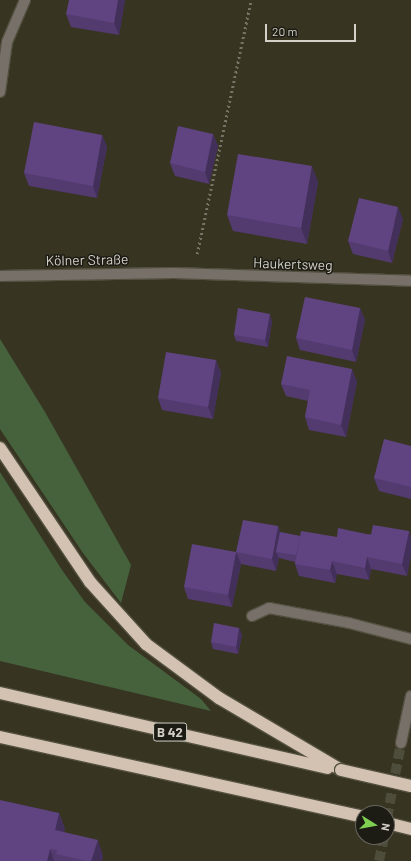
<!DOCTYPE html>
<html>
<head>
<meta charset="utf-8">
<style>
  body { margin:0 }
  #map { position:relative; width:411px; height:861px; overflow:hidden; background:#373422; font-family:Barlow,sans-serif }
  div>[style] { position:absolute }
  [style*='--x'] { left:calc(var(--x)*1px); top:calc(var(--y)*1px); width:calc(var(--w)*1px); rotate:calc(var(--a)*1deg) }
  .green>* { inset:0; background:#46623d }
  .minor-tunnel>* { height:10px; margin-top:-5px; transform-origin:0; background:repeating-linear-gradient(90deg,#4e4c3b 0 10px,transparent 0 15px) }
  .path>* { height:2.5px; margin-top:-1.25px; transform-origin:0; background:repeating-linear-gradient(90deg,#777466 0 2px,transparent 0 5px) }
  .roads { filter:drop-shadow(1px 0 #535040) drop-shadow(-1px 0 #535040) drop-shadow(0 1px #535040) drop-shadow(0 -1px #535040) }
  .minor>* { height:10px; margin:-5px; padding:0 5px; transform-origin:5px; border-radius:5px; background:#767069 }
  .highway>* { height:12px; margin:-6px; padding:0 6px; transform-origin:6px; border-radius:6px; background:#d3c2b1 }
  .bridges { filter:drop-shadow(1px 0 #535040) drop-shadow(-1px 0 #535040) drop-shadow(0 1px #535040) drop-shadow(0 -1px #535040) }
  .highway-bridge>* { height:12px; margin:-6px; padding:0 6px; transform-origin:6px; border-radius:6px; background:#d3c2b1 }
  .wall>* { inset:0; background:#533a6f }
  .shaded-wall>* { inset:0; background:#43305a }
  .building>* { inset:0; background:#604481 }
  span { translate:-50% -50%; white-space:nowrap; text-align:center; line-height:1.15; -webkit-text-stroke:3px #1d1c14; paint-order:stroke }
  .shield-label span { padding:1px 3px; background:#1d1c14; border:1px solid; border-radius:3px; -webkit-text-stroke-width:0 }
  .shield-label { font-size:13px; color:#d3d1c7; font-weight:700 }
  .street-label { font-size:14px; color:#d3d1c7 }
  .north { position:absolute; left:355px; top:805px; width:40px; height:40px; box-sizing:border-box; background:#1d1c14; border:1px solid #66645c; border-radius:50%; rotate:101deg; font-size:11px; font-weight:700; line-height:16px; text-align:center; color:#d3d1c7 }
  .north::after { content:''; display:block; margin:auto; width:14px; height:18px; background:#7fd052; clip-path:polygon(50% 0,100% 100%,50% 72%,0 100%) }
  .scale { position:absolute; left:265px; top:24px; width:91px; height:18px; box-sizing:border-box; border:2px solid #d3d1c7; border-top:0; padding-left:5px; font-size:12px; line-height:14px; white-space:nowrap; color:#d3d1c7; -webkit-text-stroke:3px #1d1c14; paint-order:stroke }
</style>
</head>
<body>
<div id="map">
  <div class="green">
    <div style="clip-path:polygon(0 339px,45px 412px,131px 565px,121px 603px,83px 553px,0 429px)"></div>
    <div style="clip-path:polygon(0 472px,62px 570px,85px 602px,128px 645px,201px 699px,211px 711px,0 661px)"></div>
  </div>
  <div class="minor-tunnel">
    <div style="--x:387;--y:818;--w:76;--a:-79.4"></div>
    <div style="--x:379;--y:861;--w:25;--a:-78"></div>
  </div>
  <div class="path">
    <div style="--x:197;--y:254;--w:260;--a:-78"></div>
  </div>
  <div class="roads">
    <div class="minor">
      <div style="--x:0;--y:92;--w:50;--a:-82"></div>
      <div style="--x:7;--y:42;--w:46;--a:-66.8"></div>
      <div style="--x:0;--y:276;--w:174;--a:-1"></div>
      <div style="--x:174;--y:273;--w:237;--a:1.9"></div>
      <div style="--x:252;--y:616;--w:19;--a:-25"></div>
      <div style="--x:269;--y:608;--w:81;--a:10.6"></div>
      <div style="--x:349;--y:623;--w:64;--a:14.5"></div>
      <div style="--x:401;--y:743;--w:48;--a:-78"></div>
    </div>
    <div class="highway">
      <div style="--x:0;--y:448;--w:161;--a:56.1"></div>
      <div style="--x:90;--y:582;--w:84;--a:47.9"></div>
      <div style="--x:146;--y:644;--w:91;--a:36.5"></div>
      <div style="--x:219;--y:698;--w:142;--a:30.5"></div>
      <div style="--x:0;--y:693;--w:336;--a:12.9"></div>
      <div style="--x:0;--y:737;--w:372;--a:12.4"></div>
      <div style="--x:387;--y:823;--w:25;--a:14"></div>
    </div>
  </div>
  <div class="bridges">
    <div class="highway-bridge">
      <div style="--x:341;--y:770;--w:72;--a:12.9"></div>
    </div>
  </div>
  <div class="wall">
    <div style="clip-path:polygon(125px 0,119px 35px,71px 27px,66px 14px)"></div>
    <div style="clip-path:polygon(213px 134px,218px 146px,209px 184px,175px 176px,170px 163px)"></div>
    <div style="clip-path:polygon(102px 135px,107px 147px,97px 198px,29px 186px,24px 173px)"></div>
    <div style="clip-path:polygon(318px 182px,307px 244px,233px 231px,227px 215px)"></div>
    <div style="clip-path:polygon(403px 219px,392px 263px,353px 254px,348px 241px)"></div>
    <div style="clip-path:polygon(360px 308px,365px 320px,356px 362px,300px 350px,296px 338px)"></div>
    <div style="clip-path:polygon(272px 321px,268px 347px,236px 341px,234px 335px)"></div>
    <div style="clip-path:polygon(216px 360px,221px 373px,213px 419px,162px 410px,158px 398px)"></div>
    <div style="clip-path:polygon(352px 369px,357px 382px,346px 437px,309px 430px,305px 417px,308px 401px,286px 396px,281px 384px)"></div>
    <div style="clip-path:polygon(411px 446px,411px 499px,379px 491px,374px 478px)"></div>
    <div style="clip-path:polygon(278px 526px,280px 532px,300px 536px,337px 537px,409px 531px,411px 538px,411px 555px,407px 576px,371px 569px,369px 580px,337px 574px,335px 583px,299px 576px,295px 564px,295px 562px,279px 558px,276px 571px,241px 564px,232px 607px,188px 599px,184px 587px,236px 552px)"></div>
    <div style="clip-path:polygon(239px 628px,242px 635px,238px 654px,213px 649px,211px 642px)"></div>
    <div style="clip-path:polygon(59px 813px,65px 829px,64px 832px,103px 856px,102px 861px,0 861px)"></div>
  </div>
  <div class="shaded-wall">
    <div style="clip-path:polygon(118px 0,125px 0,119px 35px,114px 23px)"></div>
    <div style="clip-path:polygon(213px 134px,218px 146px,209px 184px,205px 172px)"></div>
    <div style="clip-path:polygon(102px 135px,107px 147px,97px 198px,93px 186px)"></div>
    <div style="clip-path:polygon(312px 166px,318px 182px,307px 244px,301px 228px)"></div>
    <div style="clip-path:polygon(398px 207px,403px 219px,392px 263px,388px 251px)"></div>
    <div style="clip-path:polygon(360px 308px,365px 320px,356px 362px,352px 350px)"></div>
    <div style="clip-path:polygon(270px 314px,272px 321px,268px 347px,265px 340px)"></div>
    <div style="clip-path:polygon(216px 360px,221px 373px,213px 419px,208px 407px)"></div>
    <div style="clip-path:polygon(352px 369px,357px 382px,346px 437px,341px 425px)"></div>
    <div style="clip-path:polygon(278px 526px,283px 539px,276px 552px,279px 558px,276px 571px,272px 559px)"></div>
    <div style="clip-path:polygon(409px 531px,411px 538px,411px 555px,407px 576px,402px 564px)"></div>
    <div style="clip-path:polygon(236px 552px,241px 564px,232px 607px,228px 595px)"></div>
    <div style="clip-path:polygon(367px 557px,371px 569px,369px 580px,365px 568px)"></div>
    <div style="clip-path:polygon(332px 561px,337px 574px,335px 583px,330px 570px)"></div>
    <div style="clip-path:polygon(239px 628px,242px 635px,238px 654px,236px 647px)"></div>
    <div style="clip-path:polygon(59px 813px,65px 829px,61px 846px,55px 830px)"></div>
    <div style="clip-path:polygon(98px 840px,103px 856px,102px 861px,91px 861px)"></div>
    <div style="clip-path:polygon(50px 849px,54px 861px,47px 861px)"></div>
  </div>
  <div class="building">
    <div style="clip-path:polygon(69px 0,118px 0,114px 23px,66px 14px)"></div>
    <div style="clip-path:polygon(34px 122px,102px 135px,93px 186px,24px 173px)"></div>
    <div style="clip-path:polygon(178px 126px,213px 134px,205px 172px,170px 163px)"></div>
    <div style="clip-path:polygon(238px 154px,312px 166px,301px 228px,227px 215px)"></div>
    <div style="clip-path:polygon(359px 198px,398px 207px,388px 251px,348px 241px)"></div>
    <div style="clip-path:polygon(305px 297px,360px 308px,352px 350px,296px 338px)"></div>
    <div style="clip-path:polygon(238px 308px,270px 314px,265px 340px,234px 335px)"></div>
    <div style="clip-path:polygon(166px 352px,216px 360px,208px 407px,158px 398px)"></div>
    <div style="clip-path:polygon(287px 356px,352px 369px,341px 425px,305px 417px,310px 390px,281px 384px)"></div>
    <div style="clip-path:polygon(384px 439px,411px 446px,411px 487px,374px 478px)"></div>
    <div style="clip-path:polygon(243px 520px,278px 526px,272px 559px,236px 552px)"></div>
    <div style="clip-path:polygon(373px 525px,409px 531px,402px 564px,367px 557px,365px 568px,332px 561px,330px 570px,295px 564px,301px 531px,337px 537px,338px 528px,371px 535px)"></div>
    <div style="clip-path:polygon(280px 532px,300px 536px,296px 555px,276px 552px)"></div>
    <div style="clip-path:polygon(192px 544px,236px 552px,228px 595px,184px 587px)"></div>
    <div style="clip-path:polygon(214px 623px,239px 628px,236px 647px,211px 642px)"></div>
    <div style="clip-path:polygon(0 800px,59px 813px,55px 830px,98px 840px,91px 861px,87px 861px,56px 854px,57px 850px,50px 849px,47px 861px,0 861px)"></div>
  </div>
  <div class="shield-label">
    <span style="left:170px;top:732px">B 42</span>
  </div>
  <div class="street-label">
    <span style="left:87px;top:260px;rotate:-1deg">Kölner Straße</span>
    <span style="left:293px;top:264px;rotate:2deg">Haukertsweg</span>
  </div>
  <div class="north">N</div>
  <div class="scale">20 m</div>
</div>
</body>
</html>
